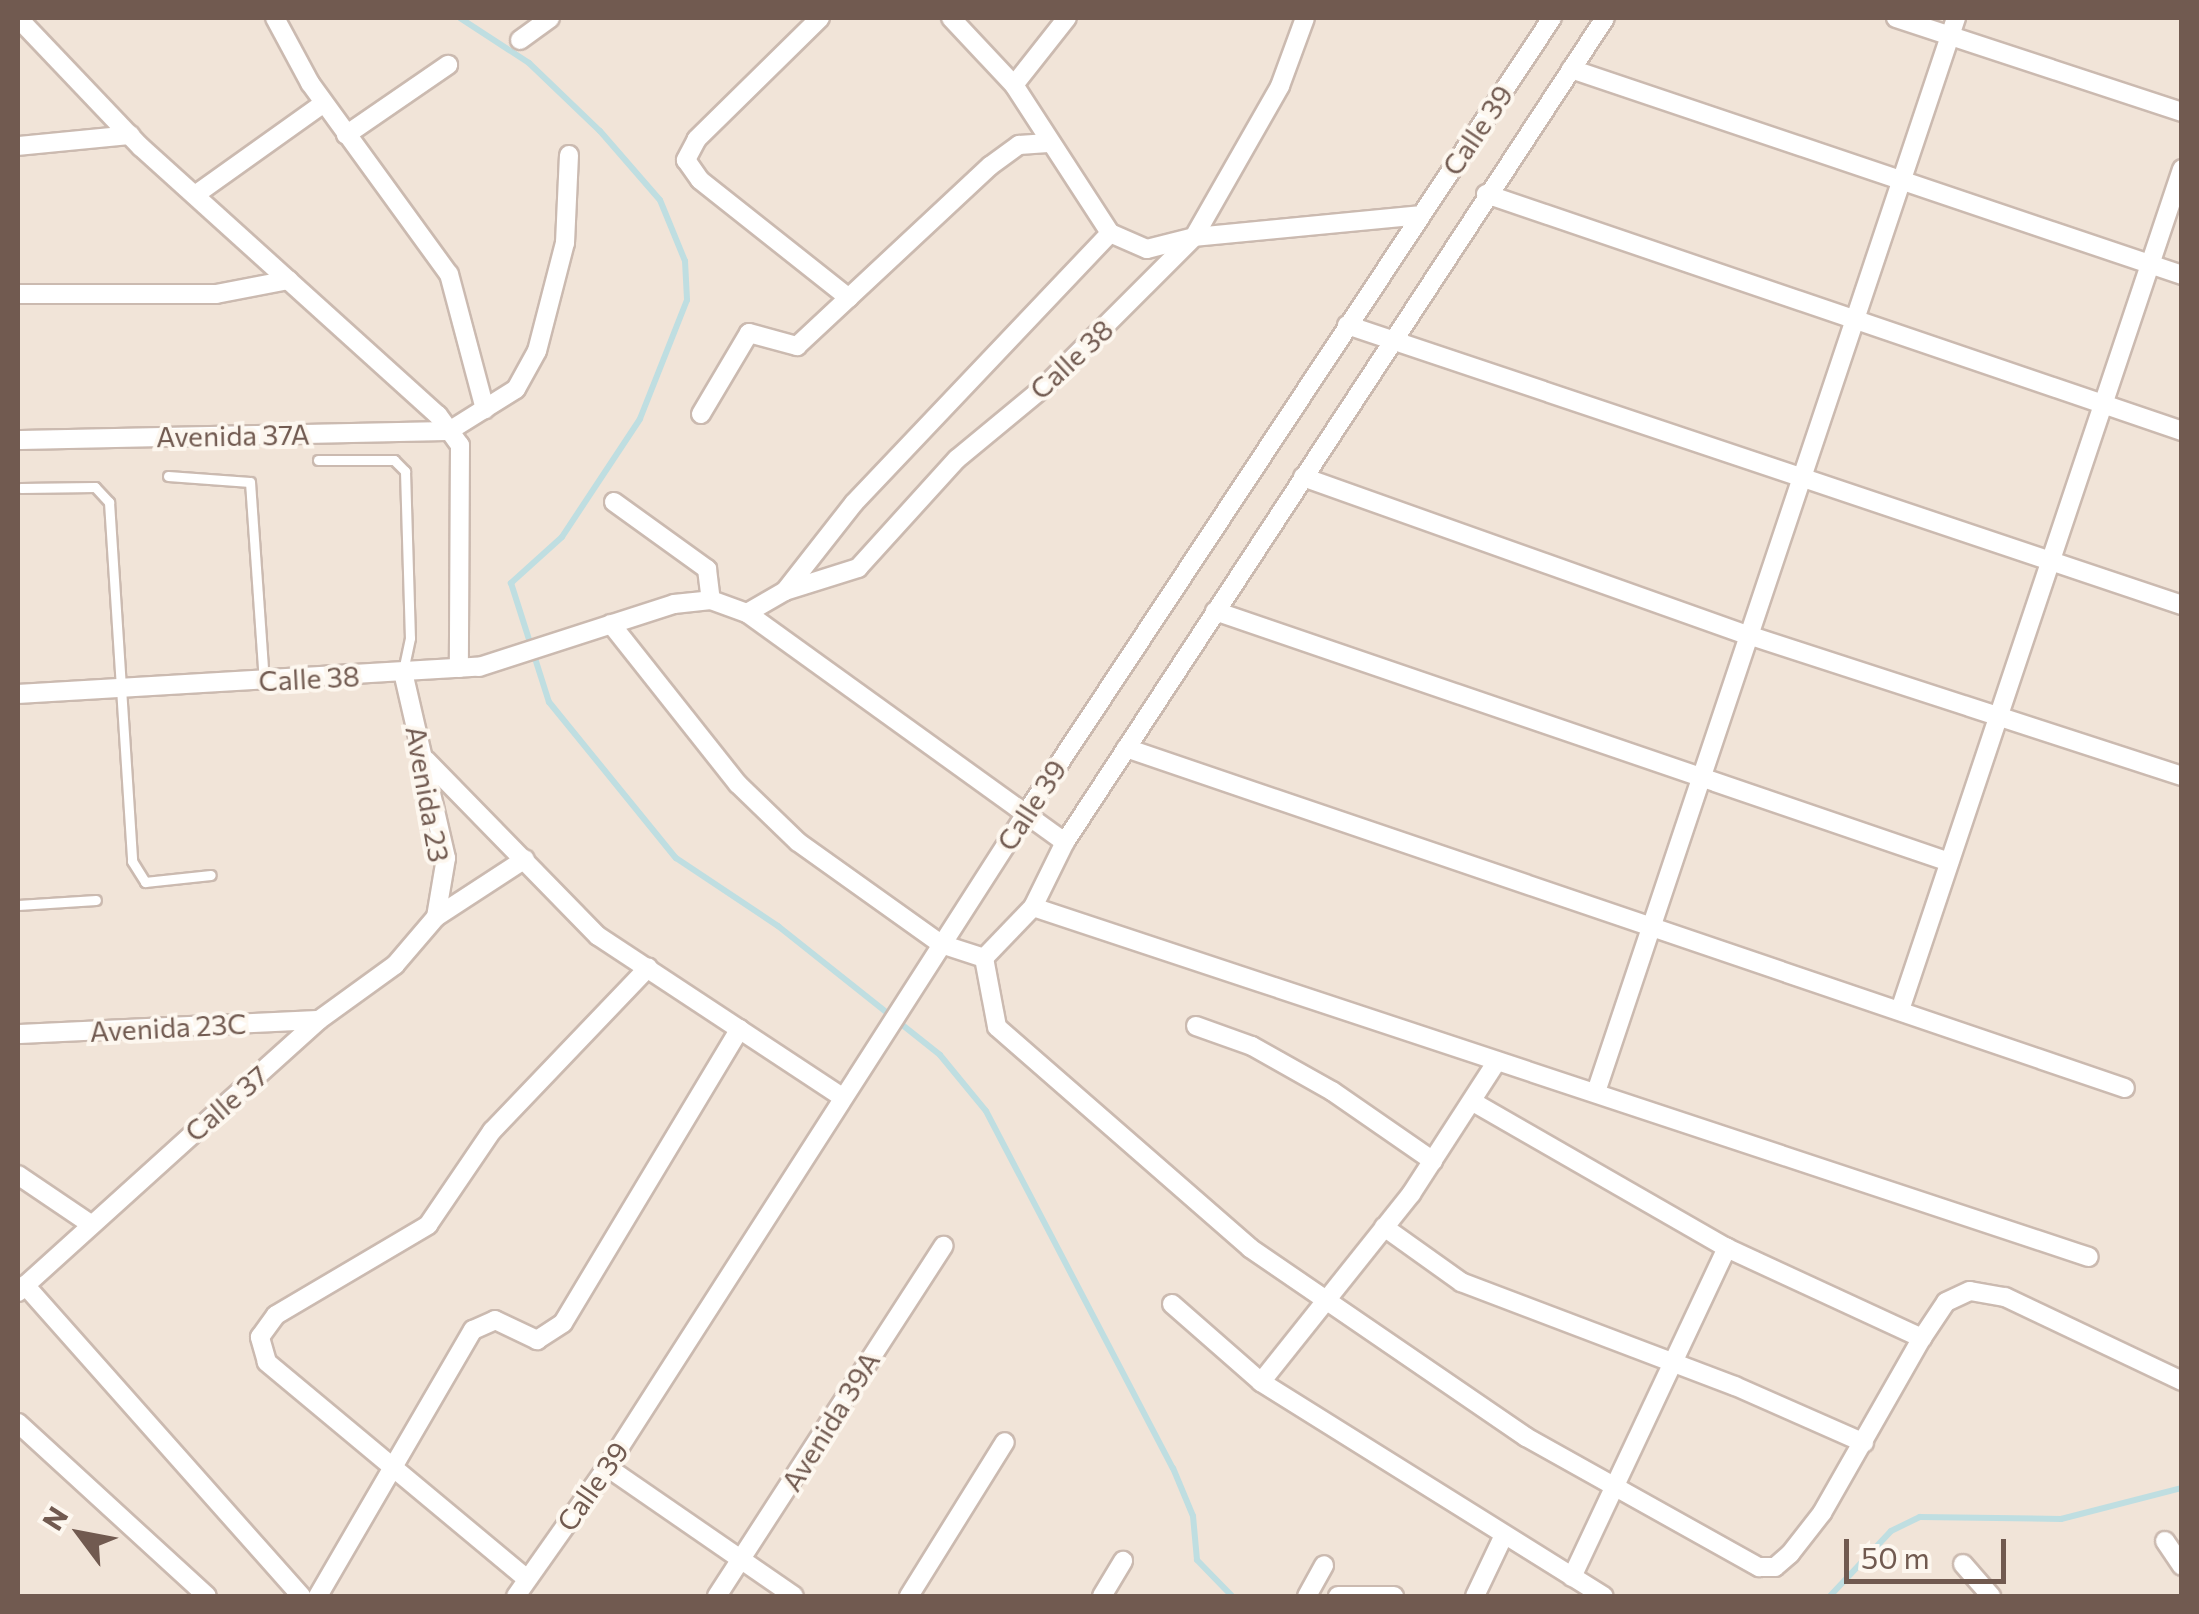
<!DOCTYPE html>
<html>
<head>
<meta charset="utf-8">
<style>
  body { margin:0 }
  #map { position:relative; width:2199px; height:1614px; overflow:hidden; background:#faf2e9; font-family:Commissioner,sans-serif }
  div>[style] { position:absolute }
  [style*='--x'] { left:calc(var(--x)*1px); top:calc(var(--y)*1px); width:calc(var(--w)*1px); rotate:calc(var(--a)*1deg) }
  .residential>* { inset:0; background:#f1e4d8 }
  .stream>* { height:6px; margin:-3px; padding:0 3px; transform-origin:3px; border-radius:3px; background:#bfdee1 }
  .roads { filter:drop-shadow(2px 0 #cbbab0) drop-shadow(-2px 0 #cbbab0) drop-shadow(0 2px #cbbab0) drop-shadow(0 -2px #cbbab0) }
  .service>* { height:9px; margin:-4.5px; padding:0 4.5px; transform-origin:4.5px; border-radius:4.5px; background:#fff }
  .minor>* { height:18px; margin:-9px; padding:0 9px; transform-origin:9px; border-radius:9px; background:#fff }
  span { translate:-50% -50%; white-space:nowrap; text-align:center; line-height:1.15; -webkit-text-stroke:8px #fdf7ef; paint-order:stroke }
  .street-label { font-size:28px; color:#715a50 }
  .frame { position:absolute; inset:0; border:20px solid #715a50; pointer-events:none }
  .north { position:absolute; left:30px; top:1484px; width:100px; height:100px; -webkit-text-stroke:8px #fdf7ef; paint-order:stroke; rotate:302deg; font-size:28px; font-weight:700; line-height:40px; text-align:center; color:#715a50 }
  .north::after { content:''; display:block; margin:auto; width:35px; height:45px; background:#715a50; clip-path:polygon(50% 0,100% 100%,50% 72%,0 100%) }
  .scale { position:absolute; left:1844px; top:1539px; width:162px; height:45px; box-sizing:border-box; border:5px solid #715a50; border-top:0; padding-left:12px; font-size:30px; line-height:35px; white-space:nowrap; color:#715a50; -webkit-text-stroke:8px #fdf7ef; paint-order:stroke }
</style>
</head>
<body>
<div id="map">
  <div class="residential">
    <div style="clip-path:polygon(18px 18px,2181px 18px,2181px 1596px,18px 1596px)"></div>
  </div>
  <div class="stream">
    <div style="--x:460;--y:18;--w:82;--a:33.1"></div>
    <div style="--x:529;--y:63;--w:98;--a:43.8"></div>
    <div style="--x:600;--y:131;--w:91;--a:49"></div>
    <div style="--x:660;--y:200;--w:66;--a:67.7"></div>
    <div style="--x:685;--y:261;--w:39;--a:87"></div>
    <div style="--x:687;--y:300;--w:128;--a:111.6"></div>
    <div style="--x:640;--y:419;--w:141;--a:123.5"></div>
    <div style="--x:562;--y:537;--w:69;--a:138"></div>
    <div style="--x:511;--y:583;--w:125;--a:72.3"></div>
    <div style="--x:549;--y:702;--w:201;--a:50.9"></div>
    <div style="--x:676;--y:858;--w:123;--a:33.7"></div>
    <div style="--x:778;--y:926;--w:207;--a:38.5"></div>
    <div style="--x:940;--y:1055;--w:72;--a:50.6"></div>
    <div style="--x:986;--y:1111;--w:403;--a:62.4"></div>
    <div style="--x:1173;--y:1468;--w:52;--a:67.4"></div>
    <div style="--x:1193;--y:1516;--w:44;--a:84.8"></div>
    <div style="--x:1197;--y:1560;--w:50;--a:45.8"></div>
    <div style="--x:1830;--y:1596;--w:89;--a:-46.8"></div>
    <div style="--x:1891;--y:1531;--w:32;--a:-26"></div>
    <div style="--x:1920;--y:1517;--w:141;--a:0.8"></div>
    <div style="--x:2061;--y:1519;--w:125;--a:-14.4"></div>
  </div>
  <div class="roads">
    <div class="service">
      <div style="--x:318;--y:460;--w:76;--a:0"></div>
      <div style="--x:394;--y:460;--w:16;--a:45"></div>
      <div style="--x:405;--y:471;--w:167;--a:88.3"></div>
      <div style="--x:410;--y:638;--w:35;--a:102"></div>
      <div style="--x:168;--y:476;--w:82;--a:4.2"></div>
      <div style="--x:250;--y:482;--w:198;--a:86"></div>
      <div style="--x:21;--y:488;--w:74;--a:-0.8"></div>
      <div style="--x:95;--y:487;--w:21;--a:47"></div>
      <div style="--x:109;--y:502;--w:360;--a:86.3"></div>
      <div style="--x:132;--y:861;--w:25;--a:58"></div>
      <div style="--x:145;--y:882;--w:66;--a:-6.1"></div>
      <div style="--x:18;--y:905;--w:78;--a:-3.7"></div>
    </div>
    <div class="minor">
      <div style="--x:18;--y:18;--w:178;--a:46.4"></div>
      <div style="--x:141;--y:147;--w:400;--a:42.1"></div>
      <div style="--x:438;--y:415;--w:37;--a:54"></div>
      <div style="--x:460;--y:445;--w:223;--a:90.3"></div>
      <div style="--x:275;--y:18;--w:74;--a:61.7"></div>
      <div style="--x:310;--y:83;--w:236;--a:54"></div>
      <div style="--x:449;--y:274;--w:140;--a:75.1"></div>
      <div style="--x:820;--y:18;--w:173;--a:135.5"></div>
      <div style="--x:697;--y:139;--w:24;--a:118"></div>
      <div style="--x:686;--y:160;--w:24;--a:55"></div>
      <div style="--x:700;--y:180;--w:190;--a:38.4"></div>
      <div style="--x:951;--y:18;--w:92;--a:46.8"></div>
      <div style="--x:1014;--y:85;--w:176;--a:57"></div>
      <div style="--x:1110;--y:233;--w:40;--a:23.4"></div>
      <div style="--x:1147;--y:249;--w:49;--a:-14.3"></div>
      <div style="--x:1194;--y:237;--w:228;--a:-5.5"></div>
      <div style="--x:1896;--y:18;--w:301;--a:18.2"></div>
      <div style="--x:520;--y:40;--w:37;--a:-36"></div>
      <div style="--x:1571;--y:69;--w:645;--a:18.63"></div>
      <div style="--x:1014;--y:85;--w:85;--a:-51.7"></div>
      <div style="--x:346;--y:135;--w:124;--a:-34.5"></div>
      <div style="--x:18;--y:146;--w:113;--a:-5.6"></div>
      <div style="--x:1486;--y:194;--w:735;--a:18.8"></div>
      <div style="--x:195;--y:195;--w:158;--a:-35.5"></div>
      <div style="--x:18;--y:294;--w:198;--a:0"></div>
      <div style="--x:216;--y:294;--w:74;--a:-10.9"></div>
      <div style="--x:1347;--y:325;--w:881;--a:18.54"></div>
      <div style="--x:701;--y:414;--w:94;--a:-59.3"></div>
      <div style="--x:749;--y:333;--w:50;--a:15.2"></div>
      <div style="--x:797;--y:346;--w:264;--a:-43"></div>
      <div style="--x:990;--y:166;--w:36;--a:-36"></div>
      <div style="--x:1019;--y:145;--w:29;--a:-4"></div>
      <div style="--x:18;--y:440;--w:431;--a:-1.2"></div>
      <div style="--x:449;--y:431;--w:79;--a:-32.1"></div>
      <div style="--x:516;--y:389;--w:43;--a:-61.1"></div>
      <div style="--x:537;--y:351;--w:112;--a:-75.5"></div>
      <div style="--x:565;--y:243;--w:88;--a:-87.4"></div>
      <div style="--x:1303;--y:477;--w:469;--a:19.6"></div>
      <div style="--x:1745;--y:634;--w:459;--a:18"></div>
      <div style="--x:614;--y:502;--w:115;--a:35.8"></div>
      <div style="--x:707;--y:569;--w:31;--a:83"></div>
      <div style="--x:785;--y:591;--w:112;--a:-51.9"></div>
      <div style="--x:854;--y:503;--w:372;--a:-46.5"></div>
      <div style="--x:1215;--y:611;--w:776;--a:18.88"></div>
      <div style="--x:747;--y:613;--w:44;--a:-30.1"></div>
      <div style="--x:785;--y:591;--w:77;--a:-17.5"></div>
      <div style="--x:858;--y:568;--w:147;--a:-47.8"></div>
      <div style="--x:957;--y:459;--w:113;--a:-39.6"></div>
      <div style="--x:1044;--y:387;--w:212;--a:-45"></div>
      <div style="--x:1194;--y:237;--w:174;--a:-60.3"></div>
      <div style="--x:1280;--y:86;--w:72;--a:-69.8"></div>
      <div style="--x:611;--y:624;--w:204;--a:51.6"></div>
      <div style="--x:738;--y:784;--w:83;--a:44"></div>
      <div style="--x:798;--y:842;--w:176;--a:35.5"></div>
      <div style="--x:941;--y:944;--w:45;--a:18"></div>
      <div style="--x:984;--y:958;--w:71;--a:-46.1"></div>
      <div style="--x:1033;--y:907;--w:72;--a:-63.8"></div>
      <div style="--x:403;--y:672;--w:191;--a:77"></div>
      <div style="--x:446;--y:858;--w:60;--a:99.6"></div>
      <div style="--x:18;--y:694;--w:462;--a:-3.4"></div>
      <div style="--x:479;--y:667;--w:205;--a:-17.9"></div>
      <div style="--x:674;--y:604;--w:37;--a:-6"></div>
      <div style="--x:711;--y:600;--w:38;--a:20"></div>
      <div style="--x:747;--y:613;--w:392;--a:35.8"></div>
      <div style="--x:1065;--y:842;--w:985;--a:-56.76"></div>
      <div style="--x:1126;--y:748;--w:1055;--a:18.8"></div>
      <div style="--x:426;--y:760;--w:246;--a:45.7"></div>
      <div style="--x:598;--y:936;--w:292;--a:33.4"></div>
      <div style="--x:1033;--y:907;--w:1112;--a:18.34"></div>
      <div style="--x:984;--y:958;--w:70;--a:79.3"></div>
      <div style="--x:997;--y:1027;--w:336;--a:41.1"></div>
      <div style="--x:1250;--y:1248;--w:335;--a:34.4"></div>
      <div style="--x:1526;--y:1437;--w:267;--a:29.2"></div>
      <div style="--x:1759;--y:1567;--w:16;--a:0"></div>
      <div style="--x:1775;--y:1567;--w:20;--a:-41"></div>
      <div style="--x:1790;--y:1554;--w:52;--a:-52"></div>
      <div style="--x:1822;--y:1513;--w:202;--a:-60.3"></div>
      <div style="--x:1922;--y:1338;--w:43;--a:-56.3"></div>
      <div style="--x:1946;--y:1302;--w:26;--a:-25"></div>
      <div style="--x:1970;--y:1291;--w:36;--a:10"></div>
      <div style="--x:2005;--y:1297;--w:196;--a:25.4"></div>
      <div style="--x:1900;--y:1010;--w:887;--a:-71.46"></div>
      <div style="--x:1196;--y:1026;--w:59;--a:19.7"></div>
      <div style="--x:1252;--y:1046;--w:92;--a:29.4"></div>
      <div style="--x:1332;--y:1091;--w:123;--a:34.7"></div>
      <div style="--x:18;--y:1034;--w:301;--a:-2.7"></div>
      <div style="--x:1596;--y:1092;--w:1133;--a:-71.47"></div>
      <div style="--x:1473;--y:1102;--w:293;--a:29.9"></div>
      <div style="--x:1727;--y:1248;--w:215;--a:24.8"></div>
      <div style="--x:18;--y:1175;--w:86;--a:34.1"></div>
      <div style="--x:1384;--y:1227;--w:95;--a:35.5"></div>
      <div style="--x:1461;--y:1282;--w:293;--a:20.8"></div>
      <div style="--x:1735;--y:1386;--w:141;--a:23.8"></div>
      <div style="--x:25;--y:1285;--w:416;--a:48.4"></div>
      <div style="--x:18;--y:1292;--w:406;--a:-42.1"></div>
      <div style="--x:319;--y:1020;--w:94;--a:-35.9"></div>
      <div style="--x:395;--y:965;--w:63;--a:-49.5"></div>
      <div style="--x:436;--y:917;--w:106;--a:-33.1"></div>
      <div style="--x:1172;--y:1304;--w:118;--a:41.2"></div>
      <div style="--x:1261;--y:1382;--w:404;--a:32"></div>
      <div style="--x:1261;--y:1382;--w:241;--a:-51.4"></div>
      <div style="--x:1411;--y:1194;--w:158;--a:-57.1"></div>
      <div style="--x:18;--y:1423;--w:256;--a:42.5"></div>
      <div style="--x:607;--y:1467;--w:227;--a:34.6"></div>
      <div style="--x:2165;--y:1541;--w:30;--a:56"></div>
      <div style="--x:1963;--y:1564;--w:43;--a:48.8"></div>
      <div style="--x:1572;--y:1577;--w:364;--a:-64.8"></div>
      <div style="--x:527;--y:1579;--w:339;--a:-140.2"></div>
      <div style="--x:267;--y:1362;--w:26;--a:-106"></div>
      <div style="--x:260;--y:1337;--w:27;--a:-54"></div>
      <div style="--x:276;--y:1315;--w:177;--a:-30.6"></div>
      <div style="--x:428;--y:1225;--w:114;--a:-55.8"></div>
      <div style="--x:492;--y:1131;--w:226;--a:-46.3"></div>
      <div style="--x:318;--y:1596;--w:308;--a:-59.8"></div>
      <div style="--x:473;--y:1330;--w:24;--a:-24"></div>
      <div style="--x:495;--y:1320;--w:47;--a:25.5"></div>
      <div style="--x:537;--y:1340;--w:31;--a:-33"></div>
      <div style="--x:563;--y:1323;--w:343;--a:-59"></div>
      <div style="--x:516;--y:1596;--w:158;--a:-54.8"></div>
      <div style="--x:607;--y:1467;--w:778;--a:-57.33"></div>
      <div style="--x:1027;--y:812;--w:952;--a:-56.53"></div>
      <div style="--x:717;--y:1596;--w:417;--a:-57.1"></div>
      <div style="--x:909;--y:1596;--w:181;--a:-58.1"></div>
      <div style="--x:1102;--y:1596;--w:41;--a:-59"></div>
      <div style="--x:1307;--y:1596;--w:35;--a:-61"></div>
      <div style="--x:1338;--y:1596;--w:56;--a:0"></div>
      <div style="--x:1475;--y:1596;--w:68;--a:-64.6"></div>
    </div>
  </div>
  <div class="street-label">
    <span style="left:1477px;top:130px;rotate:-56deg">Calle 39</span>
    <span style="left:1071px;top:359px;rotate:-43deg">Calle 38</span>
    <span style="left:233px;top:435px;rotate:-1deg">Avenida 37A</span>
    <span style="left:309px;top:678px;rotate:-3deg">Calle 38</span>
    <span style="left:428px;top:794px;rotate:80deg">Avenida 23</span>
    <span style="left:1031px;top:805px;rotate:-57deg">Calle 39</span>
    <span style="left:168px;top:1027px;rotate:-3deg">Avenida 23C</span>
    <span style="left:226px;top:1103px;rotate:-41deg">Calle 37</span>
    <span style="left:830px;top:1421px;rotate:-58deg">Avenida 39A</span>
    <span style="left:592px;top:1486px;rotate:-55deg">Calle 39</span>
  </div>
  <div class="frame"></div>
  <div class="north">N</div>
  <div class="scale">50 m</div>
</div>
</body>
</html>
